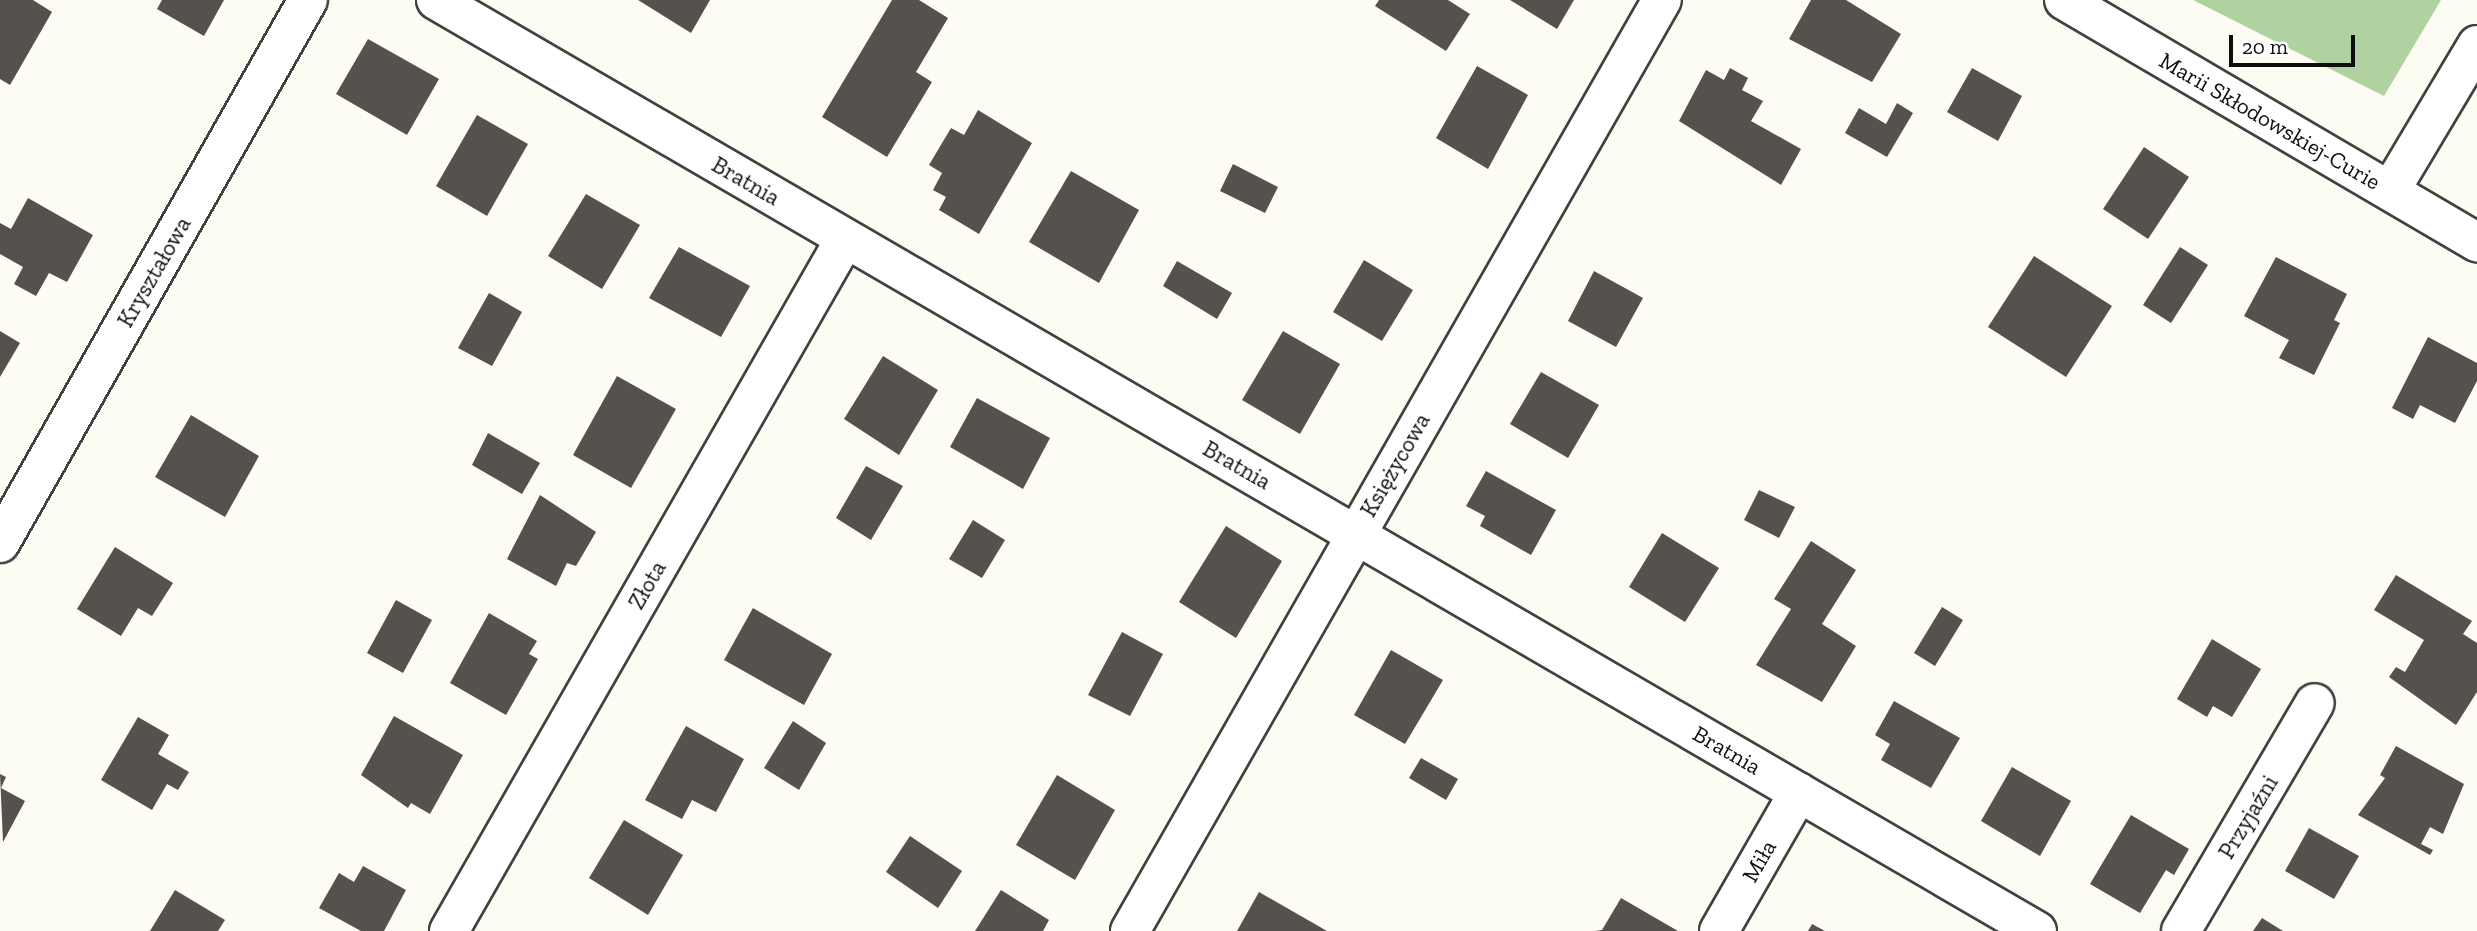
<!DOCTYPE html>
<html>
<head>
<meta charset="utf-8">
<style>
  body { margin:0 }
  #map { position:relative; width:2477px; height:931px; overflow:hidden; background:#fdfcf2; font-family:"Zilla Slab",serif }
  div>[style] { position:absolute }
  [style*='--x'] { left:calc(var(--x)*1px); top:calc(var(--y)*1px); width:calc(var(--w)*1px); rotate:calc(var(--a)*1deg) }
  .forest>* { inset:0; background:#b0d2a0 }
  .building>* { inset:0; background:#56514c }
  .roads { filter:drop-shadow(2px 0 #414141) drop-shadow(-2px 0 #414141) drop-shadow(0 2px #414141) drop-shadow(0 -2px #414141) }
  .minor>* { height:38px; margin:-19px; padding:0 19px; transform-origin:19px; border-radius:19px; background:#fff }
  span { translate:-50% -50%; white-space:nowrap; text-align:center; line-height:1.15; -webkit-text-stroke:7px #fff; paint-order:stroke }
  .street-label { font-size:23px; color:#0e0e0e }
  .scale { position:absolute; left:2229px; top:35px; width:126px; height:32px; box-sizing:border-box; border:4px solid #0e0e0e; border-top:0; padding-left:9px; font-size:21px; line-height:24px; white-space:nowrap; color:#0e0e0e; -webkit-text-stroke:5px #fff; paint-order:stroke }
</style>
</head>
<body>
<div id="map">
  <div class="forest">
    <div style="clip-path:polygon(2193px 0,2441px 0,2384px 96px)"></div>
  </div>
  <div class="building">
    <div style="clip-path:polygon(0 0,33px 0,52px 12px,10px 85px,0 79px)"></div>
    <div style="clip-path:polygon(162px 0,224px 0,204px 36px,157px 9px)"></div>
    <div style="clip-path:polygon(638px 0,710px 0,691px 33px)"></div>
    <div style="clip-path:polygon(892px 0,919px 0,948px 18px,916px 72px,932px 82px,887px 157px,822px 117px)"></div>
    <div style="clip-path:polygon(1379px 0,1448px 0,1470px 14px,1446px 51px,1375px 6px)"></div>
    <div style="clip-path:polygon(1510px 0,1574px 0,1557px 29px)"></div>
    <div style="clip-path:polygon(1811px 0,1846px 0,1901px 34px,1872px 82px,1789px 39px)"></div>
    <div style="clip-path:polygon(368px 39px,439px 79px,407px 135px,336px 94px)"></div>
    <div style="clip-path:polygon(1477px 66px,1528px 95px,1488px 169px,1436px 138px)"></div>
    <div style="clip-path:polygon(1730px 68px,1748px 78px,1742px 90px,1763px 101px,1751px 121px,1801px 149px,1781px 185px,1679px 121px,1706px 70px,1724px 80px)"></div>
    <div style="clip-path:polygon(1972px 68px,2022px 96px,1998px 141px,1947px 112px)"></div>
    <div style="clip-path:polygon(1897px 103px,1913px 113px,1887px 157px,1845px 133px,1859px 108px,1886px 124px)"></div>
    <div style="clip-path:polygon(978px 110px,1032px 143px,979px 234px,939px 210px,946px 197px,933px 190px,942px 173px,929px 165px,951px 128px,964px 135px)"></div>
    <div style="clip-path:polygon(477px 115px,528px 144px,487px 216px,436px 186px)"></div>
    <div style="clip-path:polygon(2144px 147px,2189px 177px,2148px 239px,2103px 209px)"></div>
    <div style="clip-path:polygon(1233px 164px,1278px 187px,1265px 213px,1220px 191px)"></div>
    <div style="clip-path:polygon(1071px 171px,1139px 210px,1099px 283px,1029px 242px)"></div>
    <div style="clip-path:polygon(586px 194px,640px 225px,602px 289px,548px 256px)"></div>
    <div style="clip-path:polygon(28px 198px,93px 235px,67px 282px,49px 273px,36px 296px,14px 284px,23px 267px,0 254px,0 223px,11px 229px)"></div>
    <div style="clip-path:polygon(679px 247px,750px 286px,721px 337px,649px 298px)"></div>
    <div style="clip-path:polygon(2180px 247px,2208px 265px,2171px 323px,2143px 305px)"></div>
    <div style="clip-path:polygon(2034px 256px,2112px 306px,2066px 377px,1988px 327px)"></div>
    <div style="clip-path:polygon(2276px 257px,2347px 294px,2334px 320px,2340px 323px,2314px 375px,2279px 358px,2289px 340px,2244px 316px)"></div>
    <div style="clip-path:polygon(1364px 260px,1413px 290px,1382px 341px,1333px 312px)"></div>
    <div style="clip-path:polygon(1177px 261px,1232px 293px,1217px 319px,1163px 286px)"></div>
    <div style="clip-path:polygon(1594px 271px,1643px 298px,1616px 347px,1568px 321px)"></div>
    <div style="clip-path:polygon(489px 293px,522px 312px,492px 366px,458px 348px)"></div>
    <div style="clip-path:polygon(0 331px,20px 343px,0 377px)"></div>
    <div style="clip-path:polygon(1283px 331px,1340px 364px,1300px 434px,1242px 400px)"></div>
    <div style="clip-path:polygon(2428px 337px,2477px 363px,2477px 381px,2455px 423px,2420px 405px,2413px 419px,2392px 408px)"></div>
    <div style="clip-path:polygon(883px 356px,938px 390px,899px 455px,844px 419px)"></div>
    <div style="clip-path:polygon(1541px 372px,1599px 405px,1568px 458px,1510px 424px)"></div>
    <div style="clip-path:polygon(617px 376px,676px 409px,631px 488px,573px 455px)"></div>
    <div style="clip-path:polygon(977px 398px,1050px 438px,1023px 489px,950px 447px)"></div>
    <div style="clip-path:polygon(191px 415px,259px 456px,225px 517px,155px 477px)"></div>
    <div style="clip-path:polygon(488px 433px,540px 463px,522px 494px,472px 465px)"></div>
    <div style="clip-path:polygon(866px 466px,903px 486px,871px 540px,836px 518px)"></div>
    <div style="clip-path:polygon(1486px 471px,1556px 510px,1531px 555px,1480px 526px,1485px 516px,1466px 506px)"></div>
    <div style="clip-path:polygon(1759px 490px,1795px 507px,1779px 538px,1744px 520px)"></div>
    <div style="clip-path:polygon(540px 495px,596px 532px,576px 566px,567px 563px,556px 586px,507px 559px)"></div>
    <div style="clip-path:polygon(973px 520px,1005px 540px,982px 578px,949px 559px)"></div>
    <div style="clip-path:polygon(1226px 526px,1282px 561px,1236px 638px,1179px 602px)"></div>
    <div style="clip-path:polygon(1662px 533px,1719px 568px,1685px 622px,1629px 587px)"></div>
    <div style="clip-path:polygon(1811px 541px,1856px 570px,1822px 624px,1856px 646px,1822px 702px,1756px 665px,1791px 609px,1774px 599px)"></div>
    <div style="clip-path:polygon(115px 547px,173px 583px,152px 616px,138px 608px,121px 636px,77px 609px)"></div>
    <div style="clip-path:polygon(2396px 575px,2472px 621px,2463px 634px,2477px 643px,2477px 692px,2456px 725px,2389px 677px,2396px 667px,2405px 672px,2424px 640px,2374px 610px)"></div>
    <div style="clip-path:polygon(396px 600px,432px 620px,403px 673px,367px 653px)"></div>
    <div style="clip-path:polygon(1942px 607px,1963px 620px,1935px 666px,1914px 653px)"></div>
    <div style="clip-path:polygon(753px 608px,832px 654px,804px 705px,724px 660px)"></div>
    <div style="clip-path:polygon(489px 613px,537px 641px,529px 654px,538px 659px,506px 715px,450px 683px)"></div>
    <div style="clip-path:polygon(1122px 632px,1163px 654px,1130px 716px,1088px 695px)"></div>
    <div style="clip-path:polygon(2212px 639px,2261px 669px,2232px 717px,2213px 706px,2207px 717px,2177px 699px)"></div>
    <div style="clip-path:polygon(1391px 650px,1443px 680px,1405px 744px,1354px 715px)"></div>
    <div style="clip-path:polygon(1894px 701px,1960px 738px,1931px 788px,1881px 760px,1890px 744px,1875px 735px)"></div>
    <div style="clip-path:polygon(394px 716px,463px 755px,430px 814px,411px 803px,408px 808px,361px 775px)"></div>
    <div style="clip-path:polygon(138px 717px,169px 735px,158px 754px,189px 772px,178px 790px,167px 784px,152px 810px,101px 780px)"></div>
    <div style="clip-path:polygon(793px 721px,826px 743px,799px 790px,764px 768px)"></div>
    <div style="clip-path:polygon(686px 726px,744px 759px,716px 812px,692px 800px,682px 819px,645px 800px)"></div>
    <div style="clip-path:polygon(2396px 746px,2464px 784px,2443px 834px,2430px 827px,2421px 844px,2433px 850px,2430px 855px,2358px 815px,2385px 778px,2380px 775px)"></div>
    <div style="clip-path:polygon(1421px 758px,1458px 779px,1446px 800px,1409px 778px)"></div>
    <div style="clip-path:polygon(2012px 767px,2071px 801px,2040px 856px,1981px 821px)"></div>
    <div style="clip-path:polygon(0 774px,6px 777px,1px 788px,25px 801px,3px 842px)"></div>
    <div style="clip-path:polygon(1057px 775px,1115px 810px,1075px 880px,1016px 845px)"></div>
    <div style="clip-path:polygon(2131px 815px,2189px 849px,2174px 875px,2166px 870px,2140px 913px,2090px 884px)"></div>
    <div style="clip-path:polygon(624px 820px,683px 855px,648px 915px,589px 878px)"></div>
    <div style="clip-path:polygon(2309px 828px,2359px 856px,2334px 899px,2285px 871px)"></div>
    <div style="clip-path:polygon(910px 836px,962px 871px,938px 908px,886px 872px)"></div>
    <div style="clip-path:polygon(363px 866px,406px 890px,384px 931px,361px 931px,319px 908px,339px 873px,354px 882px)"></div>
    <div style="clip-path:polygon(175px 890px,225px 920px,218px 931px,150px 931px)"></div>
    <div style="clip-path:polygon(1001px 890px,1049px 920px,1043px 931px,975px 931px)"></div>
    <div style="clip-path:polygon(1259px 892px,1327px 931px,1237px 931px)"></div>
    <div style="clip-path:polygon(1621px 898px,1678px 931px,1595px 931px,1602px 930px)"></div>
    <div style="clip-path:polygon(2262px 918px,2283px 931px,2253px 931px)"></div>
    <div style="clip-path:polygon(1812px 924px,1825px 931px,1808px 931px)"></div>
  </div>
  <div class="roads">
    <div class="minor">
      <div style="--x:436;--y:0;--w:1852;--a:30.18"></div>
      <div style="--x:2064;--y:0;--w:479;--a:30.4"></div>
      <div style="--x:2390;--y:191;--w:170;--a:-59.2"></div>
      <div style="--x:0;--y:543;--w:624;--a:-60.44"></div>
      <div style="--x:449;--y:931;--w:797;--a:-60.22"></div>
      <div style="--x:1130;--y:931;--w:1072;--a:-60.26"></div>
      <div style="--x:1719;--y:931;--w:160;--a:-60.1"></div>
      <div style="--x:2181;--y:931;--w:264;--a:-59.6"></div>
    </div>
  </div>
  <div class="street-label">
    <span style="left:2270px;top:121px;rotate:30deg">Marii Skłodowskiej-Curie</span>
    <span style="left:746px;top:181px;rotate:30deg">Bratnia</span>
    <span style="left:154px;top:272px;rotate:-60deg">Kryształowa</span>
    <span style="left:1237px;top:465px;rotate:30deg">Bratnia</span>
    <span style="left:1395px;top:465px;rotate:-60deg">Księżycowa</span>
    <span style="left:647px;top:585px;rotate:-60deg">Złota</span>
    <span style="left:1727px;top:750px;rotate:30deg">Bratnia</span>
    <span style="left:2248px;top:817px;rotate:-59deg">Przyjaźni</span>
    <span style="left:1759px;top:861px;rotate:-60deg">Miła</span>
  </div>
  <div class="scale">20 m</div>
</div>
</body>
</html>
